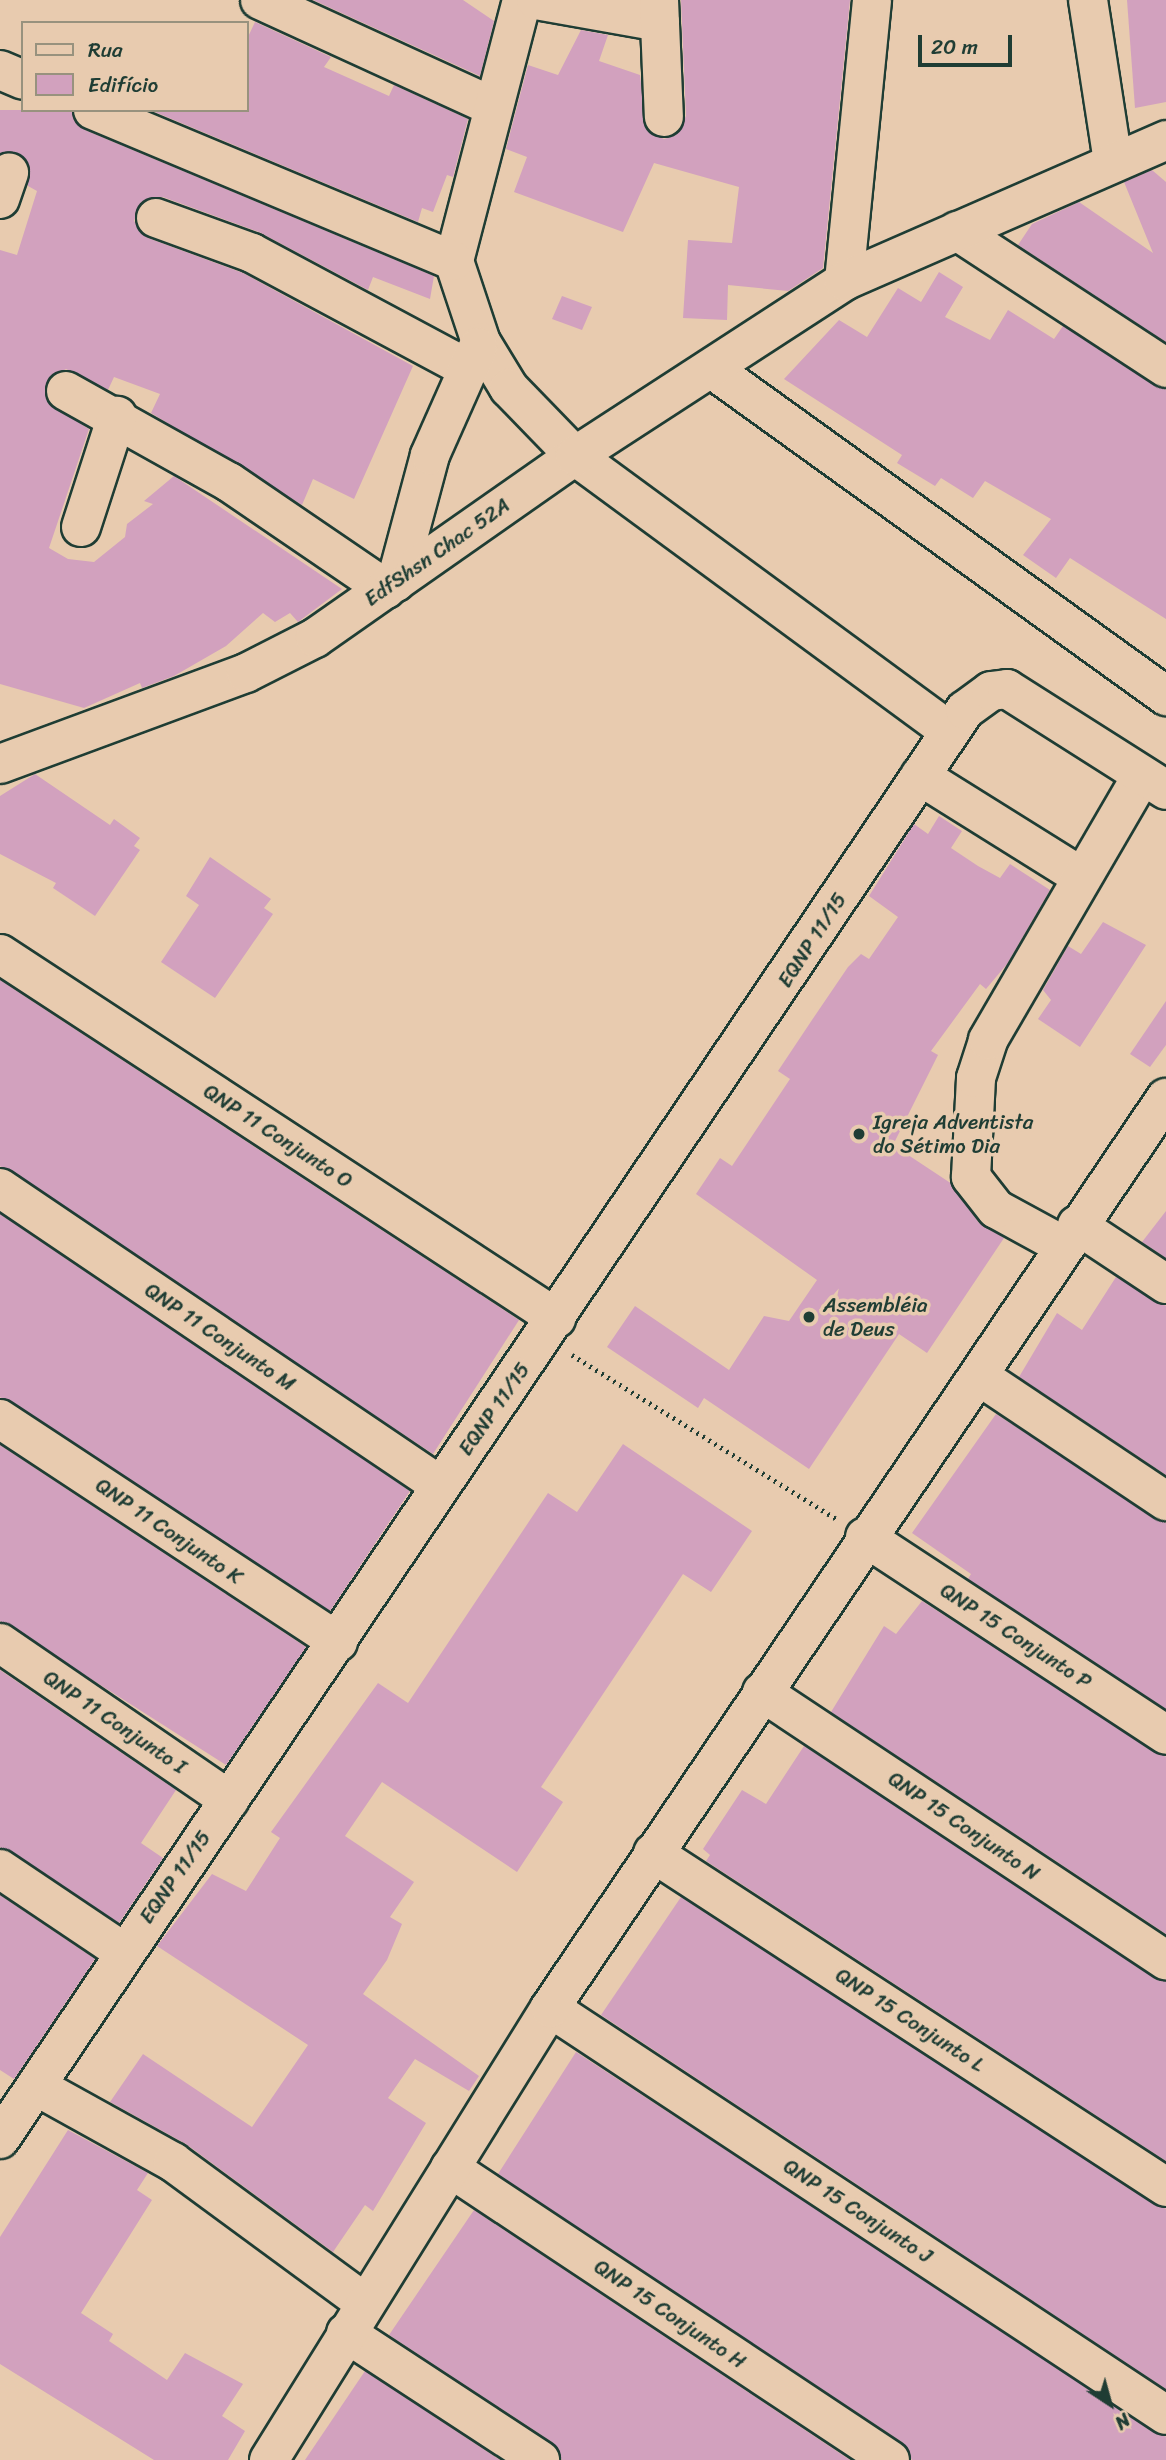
<!DOCTYPE html>
<html>
<head>
<meta charset="utf-8">
<style>
  body { margin:0 }
  #map { position:relative; width:1166px; height:2460px; overflow:hidden; background:#e8cbaf; font-family:Sriracha,sans-serif }
  div>[style] { position:absolute }
  [style*='--x'] { left:calc(var(--x)*1px); top:calc(var(--y)*1px); width:calc(var(--w)*1px); rotate:calc(var(--a)*1deg) }
  .building>* { inset:0; background:#d2a1be }
  .path>* { height:4.5px; margin-top:-2.25px; transform-origin:0; background:repeating-linear-gradient(90deg,#1f3d34 0 2px,transparent 0 7px) }
  .roads { filter:drop-shadow(2px 0 #1f3d34) drop-shadow(-2px 0 #1f3d34) drop-shadow(0 2px #1f3d34) drop-shadow(0 -2px #1f3d34) }
  .minor>* { height:38px; margin:-19px; padding:0 19px; transform-origin:19px; border-radius:19px; background:#e8cbaf }
  .dots>* { width:19px; height:19px; translate:-50% -50%; box-sizing:border-box; border:4px solid #e8cbaf; border-radius:50% }
  span { translate:-50% -50%; white-space:nowrap; text-align:center; line-height:1.15; -webkit-text-stroke:7px #e8cbaf; paint-order:stroke }
  .street-label { font-size:21px; color:#1f3d34 }
  .poi-label { font-size:21px; color:#1f3d34 }
  .left { translate:0 -50%; text-align:left }
  .legend { position:absolute; left:21px; top:21px; width:228px; height:91px; box-sizing:border-box; background:#e8cbaf; border:2px solid #98927e; margin:0; padding:9px 12px; list-style:none; font-size:21px; color:#1f3d34 }
  .legend li { display:flex; align-items:center; gap:14px; height:35px }
  .legend b { width:35px; border:2px solid #98927e }
  .north { position:absolute; left:1075px; top:2369px; width:70px; height:70px; -webkit-text-stroke:5px #e8cbaf; paint-order:stroke; rotate:144deg; font-size:19px; font-weight:700; line-height:28px; text-align:center; color:#1f3d34 }
  .north::after { content:''; display:block; margin:auto; width:24px; height:32px; background:#1f3d34; clip-path:polygon(50% 0,100% 100%,50% 72%,0 100%) }
  .scale { position:absolute; left:918px; top:35px; width:94px; height:32px; box-sizing:border-box; border:4px solid #1f3d34; border-top:0; padding-left:9px; font-size:21px; line-height:24px; white-space:nowrap; color:#1f3d34; -webkit-text-stroke:5px #e8cbaf; paint-order:stroke }
</style>
</head>
<body>
<div id="map">
  <div class="building">
    <div style="clip-path:polygon(313px 0,463px 0,494px 21px,480px 76px)"></div>
    <div style="clip-path:polygon(681px 0,850px 0,823px 268px,788px 291px,728px 285px,727px 320px,683px 318px,688px 240px,732px 243px,739px 187px,654px 163px,623px 232px,514px 192px,527px 157px,506px 149px,528px 65px,558px 75px,581px 30px,608px 35px,599px 61px,640px 75px,646px 129px,664px 139px,676px 135px,686px 116px)"></div>
    <div style="clip-path:polygon(1127px 0,1166px 0,1166px 102px,1135px 108px)"></div>
    <div style="clip-path:polygon(255px 22px,331px 57px,324px 67px,389px 96px,394px 85px,468px 119px,453px 177px,447px 175px,433px 212px,422px 208px,418px 222px,150px 110px,247px 110px,247px 39px)"></div>
    <div style="clip-path:polygon(0 110px,72px 110px,85px 130px,434px 276px,430px 299px,373px 277px,368px 290px,259px 232px,163px 197px,141px 202px,134px 221px,148px 238px,243px 273px,413px 366px,354px 499px,313px 479px,302px 505px,151px 413px,160px 394px,114px 377px,108px 390px,66px 369px,47px 380px,48px 403px,89px 429px,49px 548px,68px 559px,94px 562px,125px 537px,127px 524px,153px 504px,144px 501px,174px 476px,342px 589px,298px 622px,290px 613px,275px 622px,263px 613px,226px 646px,174px 676px,142px 688px,140px 683px,84px 708px,0 684px,0 250px,17px 255px,37px 191px,28px 186px,25px 158px,0 154px)"></div>
    <div style="clip-path:polygon(1152px 170px,1166px 182px,1166px 342px,1018px 245px,1032px 224px,1079px 202px,1153px 253px,1124px 182px)"></div>
    <div style="clip-path:polygon(939px 272px,963px 287px,945px 317px,990px 340px,1008px 310px,1054px 339px,1063px 326px,1166px 390px,1166px 619px,1070px 558px,1056px 578px,1023px 555px,1051px 519px,985px 481px,973px 498px,941px 478px,935px 486px,897px 463px,902px 455px,784px 379px,839px 320px,867px 337px,898px 288px,921px 302px)"></div>
    <div style="clip-path:polygon(562px 296px,592px 307px,582px 330px,552px 319px)"></div>
    <div style="clip-path:polygon(35px 774px,110px 825px,114px 819px,140px 838px,134px 846px,140px 850px,95px 916px,53px 888px,56px 883px,0 854px,0 796px)"></div>
    <div style="clip-path:polygon(939px 816px,962px 831px,951px 848px,978px 866px,1000px 878px,1010px 864px,1050px 890px,1007px 964px,986px 989px,980px 984px,931px 1051px,938px 1055px,893px 1145px,952px 1184px,979px 1223px,1004px 1238px,927px 1353px,899px 1334px,809px 1469px,704px 1398px,698px 1408px,607px 1347px,635px 1306px,729px 1370px,764px 1316px,789px 1321px,817px 1280px,696px 1194px,720px 1158px,732px 1166px,790px 1079px,778px 1071px,812px 1020px,848px 967px,861px 954px,869px 959px,898px 917px,869px 896px,914px 824px,928px 834px)"></div>
    <div style="clip-path:polygon(210px 857px,271px 899px,264px 908px,273px 914px,215px 998px,161px 962px,199px 905px,186px 896px)"></div>
    <div style="clip-path:polygon(1103px 922px,1146px 945px,1080px 1047px,1038px 1019px,1051px 1000px,1043px 990px,1068px 946px,1081px 954px)"></div>
    <div style="clip-path:polygon(0 980px,519px 1320px,433px 1454px,0 1166px)"></div>
    <div style="clip-path:polygon(1166px 1001px,1166px 1045px,1150px 1067px,1130px 1054px)"></div>
    <div style="clip-path:polygon(1166px 1211px,1166px 1258px,1142px 1242px)"></div>
    <div style="clip-path:polygon(0 1214px,410px 1491px,330px 1611px,0 1397px)"></div>
    <div style="clip-path:polygon(1116px 1277px,1166px 1306px,1166px 1475px,1019px 1377px,1057px 1313px,1082px 1330px)"></div>
    <div style="clip-path:polygon(996px 1414px,1166px 1523px,1166px 1709px,968px 1579px,971px 1574px,912px 1533px)"></div>
    <div style="clip-path:polygon(623px 1444px,752px 1531px,711px 1592px,683px 1574px,541px 1787px,563px 1802px,517px 1872px,382px 1782px,345px 1836px,414px 1882px,390px 1917px,402px 1924px,387px 1960px,363px 1994px,479px 2076px,469px 2091px,415px 2059px,388px 2098px,426px 2123px,373px 2211px,365px 2205px,333px 2252px,186px 2144px,110px 2102px,143px 2054px,252px 2127px,308px 2045px,157px 1946px,212px 1874px,246px 1891px,280px 1838px,271px 1832px,378px 1683px,408px 1703px,548px 1493px,577px 1512px)"></div>
    <div style="clip-path:polygon(0 1445px,306px 1647px,226px 1765px,0 1621px)"></div>
    <div style="clip-path:polygon(922px 1601px,1166px 1757px,1166px 1934px,831px 1712px,884px 1626px,896px 1634px)"></div>
    <div style="clip-path:polygon(0 1670px,176px 1790px,141px 1843px,163px 1858px,119px 1923px,0 1847px)"></div>
    <div style="clip-path:polygon(804px 1746px,1166px 1982px,1166px 2161px,706px 1861px,710px 1855px,703px 1849px,742px 1790px,766px 1804px)"></div>
    <div style="clip-path:polygon(0 1895px,95px 1959px,14px 2079px,0 2070px)"></div>
    <div style="clip-path:polygon(681px 1897px,1166px 2209px,1166px 2389px,601px 2015px)"></div>
    <div style="clip-path:polygon(576px 2052px,1166px 2437px,1166px 2460px,912px 2460px,902px 2442px,498px 2174px)"></div>
    <div style="clip-path:polygon(68px 2130px,148px 2173px,137px 2190px,152px 2200px,81px 2313px,113px 2334px,109px 2341px,167px 2380px,185px 2353px,243px 2384px,222px 2416px,245px 2431px,228px 2460px,154px 2460px,0 2364px,0 2237px)"></div>
    <div style="clip-path:polygon(474px 2210px,850px 2460px,562px 2460px,552px 2442px,389px 2335px)"></div>
    <div style="clip-path:polygon(365px 2371px,500px 2460px,305px 2460px)"></div>
  </div>
  <div class="path">
    <div style="--x:572;--y:1355;--w:313;--a:31.8"></div>
  </div>
  <div class="roads">
    <div class="minor">
      <div style="--x:260;--y:0;--w:255;--a:24.6"></div>
      <div style="--x:522;--y:0;--w:270;--a:104.6"></div>
      <div style="--x:454;--y:261;--w:85;--a:71.6"></div>
      <div style="--x:481;--y:342;--w:54;--a:58.7"></div>
      <div style="--x:509;--y:388;--w:95;--a:45.9"></div>
      <div style="--x:575;--y:456;--w:463;--a:36.3"></div>
      <div style="--x:536;--y:0;--w:126;--a:10.1"></div>
      <div style="--x:659;--y:0;--w:117;--a:87.6"></div>
      <div style="--x:1088;--y:0;--w:164;--a:81.2"></div>
      <div style="--x:0;--y:70;--w:25;--a:23"></div>
      <div style="--x:93;--y:110;--w:391;--a:22.7"></div>
      <div style="--x:0;--y:199;--w:28;--a:-71"></div>
      <div style="--x:156;--y:218;--w:102;--a:20"></div>
      <div style="--x:252;--y:253;--w:242;--a:28.2"></div>
      <div style="--x:957;--y:231;--w:250;--a:33.2"></div>
      <div style="--x:844;--y:281;--w:282;--a:-84.3"></div>
      <div style="--x:712;--y:369;--w:560;--a:35.76"></div>
      <div style="--x:66;--y:391;--w:187;--a:29.2"></div>
      <div style="--x:229;--y:482;--w:190;--a:34.3"></div>
      <div style="--x:81;--y:527;--w:117;--a:-72"></div>
      <div style="--x:396;--y:582;--w:131;--a:-75"></div>
      <div style="--x:430;--y:455;--w:118;--a:-66"></div>
      <div style="--x:0;--y:764;--w:262;--a:-20.3"></div>
      <div style="--x:246;--y:673;--w:77;--a:-26.9"></div>
      <div style="--x:315;--y:638;--w:317;--a:-35"></div>
      <div style="--x:575;--y:456;--w:321;--a:-33"></div>
      <div style="--x:844;--y:281;--w:352;--a:-23.6"></div>
      <div style="--x:920;--y:776;--w:189;--a:32"></div>
      <div style="--x:0;--y:954;--w:665;--a:33.21"></div>
      <div style="--x:0;--y:1188;--w:532;--a:34.05"></div>
      <div style="--x:1077;--y:1225;--w:107;--a:33.5"></div>
      <div style="--x:1064;--y:1246;--w:77;--a:-151.4"></div>
      <div style="--x:996;--y:1209;--w:41;--a:-128"></div>
      <div style="--x:971;--y:1177;--w:99;--a:-87.1"></div>
      <div style="--x:976;--y:1078;--w:40;--a:-72"></div>
      <div style="--x:988;--y:1040;--w:306;--a:-59.8"></div>
      <div style="--x:979;--y:1376;--w:225;--a:33.8"></div>
      <div style="--x:0;--y:1419;--w:405;--a:33.4"></div>
      <div style="--x:865;--y:1537;--w:360;--a:33.3"></div>
      <div style="--x:0;--y:1643;--w:278;--a:34.4"></div>
      <div style="--x:762;--y:1692;--w:485;--a:33.6"></div>
      <div style="--x:653;--y:1853;--w:612;--a:33.07"></div>
      <div style="--x:0;--y:1869;--w:147;--a:33.9"></div>
      <div style="--x:550;--y:2008;--w:738;--a:33.45"></div>
      <div style="--x:36;--y:2086;--w:157;--a:29"></div>
      <div style="--x:173;--y:2162;--w:238;--a:36.3"></div>
      <div style="--x:0;--y:2139;--w:1724;--a:-55.97"></div>
      <div style="--x:965;--y:710;--w:32;--a:-36"></div>
      <div style="--x:991;--y:691;--w:16;--a:-7"></div>
      <div style="--x:1007;--y:689;--w:188;--a:32.4"></div>
      <div style="--x:450;--y:2168;--w:528;--a:33.57"></div>
      <div style="--x:346;--y:2333;--w:232;--a:33.2"></div>
      <div style="--x:269;--y:2460;--w:532;--a:-58.13"></div>
      <div style="--x:550;--y:2008;--w:1099;--a:-55.91"></div>
    </div>
  </div>
  <div class="dots">
    <div style="left:859px;top:1134px;background:#1f3d34"></div>
    <div style="left:809px;top:1317px;background:#1f3d34"></div>
  </div>
  <div class="street-label">
    <span style="left:437px;top:552px;rotate:-35deg">EdfShsn Chac 52A</span>
    <span style="left:812px;top:940px;rotate:-57deg">EQNP 11/15</span>
    <span style="left:278px;top:1136px;rotate:33deg">QNP 11 Conjunto O</span>
    <span style="left:220px;top:1337px;rotate:34deg">QNP 11 Conjunto M</span>
    <span style="left:494px;top:1409px;rotate:-55deg">EQNP 11/15</span>
    <span style="left:169px;top:1531px;rotate:34deg">QNP 11 Conjunto K</span>
    <span style="left:1016px;top:1636px;rotate:33deg">QNP 15 Conjunto P</span>
    <span style="left:115px;top:1722px;rotate:34deg">QNP 11 Conjunto I</span>
    <span style="left:964px;top:1826px;rotate:34deg">QNP 15 Conjunto N</span>
    <span style="left:175px;top:1877px;rotate:-55deg">EQNP 11/15</span>
    <span style="left:910px;top:2020px;rotate:33deg">QNP 15 Conjunto L</span>
    <span style="left:858px;top:2211px;rotate:33deg">QNP 15 Conjunto J</span>
    <span style="left:670px;top:2314px;rotate:34deg">QNP 15 Conjunto H</span>
  </div>
  <div class="poi-label">
    <span class="left" style="left:873px;top:1134px">Igreja Adventista<br>do Sétimo Dia</span>
    <span class="left" style="left:823px;top:1317px">Assembléia<br>de Deus</span>
  </div>
  <ul class="legend">
  <li><b style="height:9px;background:#e8cbaf"></b>Rua</li>
  <li><b style="height:19px;background:#d2a1be"></b>Edifício</li>
  </ul>
  <div class="north">N</div>
  <div class="scale">20 m</div>
</div>
</body>
</html>
